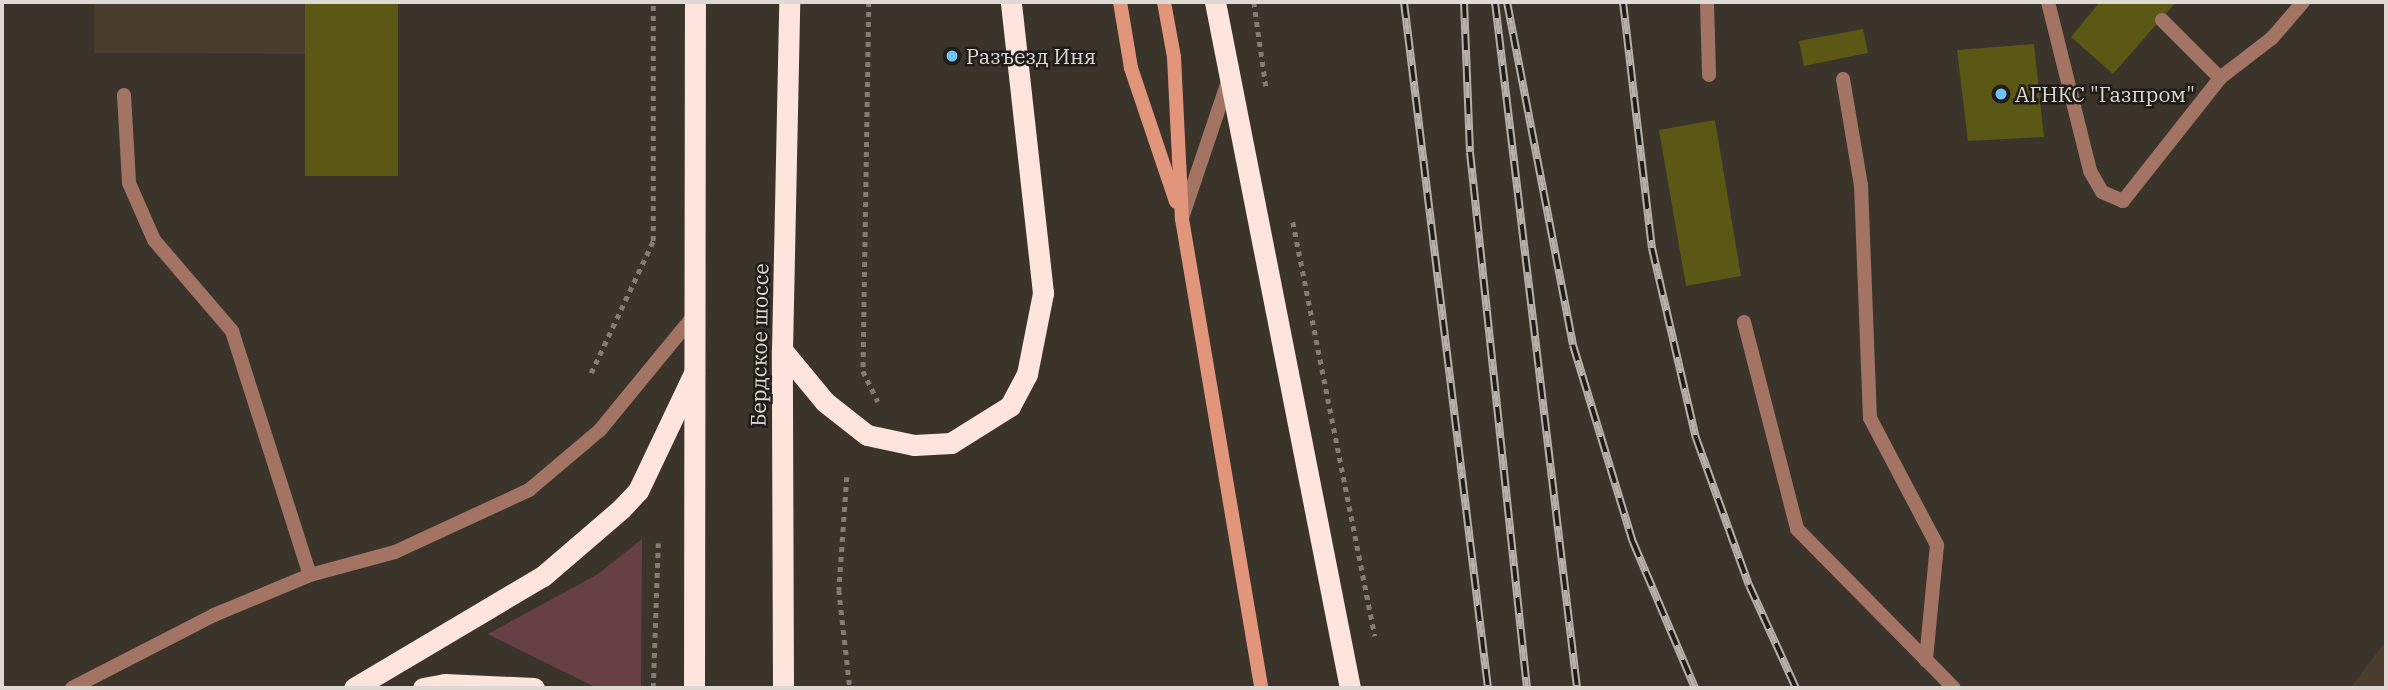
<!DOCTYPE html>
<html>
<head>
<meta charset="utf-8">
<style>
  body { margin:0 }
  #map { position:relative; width:2388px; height:690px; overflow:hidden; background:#3b342a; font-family:"IBM Plex Serif",serif }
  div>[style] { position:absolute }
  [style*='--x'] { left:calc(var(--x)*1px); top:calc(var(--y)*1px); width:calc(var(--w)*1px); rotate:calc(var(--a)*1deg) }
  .built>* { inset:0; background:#493d2e }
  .green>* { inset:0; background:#673f46 }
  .building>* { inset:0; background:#5b5714 }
  .path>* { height:4.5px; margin-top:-2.25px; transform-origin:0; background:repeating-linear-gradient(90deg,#827c74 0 5px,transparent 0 10px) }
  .lane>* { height:14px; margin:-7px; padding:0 7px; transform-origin:7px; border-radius:7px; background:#a37464 }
  .street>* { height:14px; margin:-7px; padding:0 7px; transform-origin:7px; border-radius:7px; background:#a37464 }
  .secondary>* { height:14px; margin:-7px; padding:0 7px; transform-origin:7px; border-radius:7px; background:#e1967c }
  .highway>* { height:21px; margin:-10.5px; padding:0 10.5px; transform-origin:10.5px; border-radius:10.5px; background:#fde4dc }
  .rail>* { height:8px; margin-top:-4px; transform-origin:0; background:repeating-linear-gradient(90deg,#201c18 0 16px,#b5b0a8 0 32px); box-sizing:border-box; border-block:2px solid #b5b0a8 }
  .dots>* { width:19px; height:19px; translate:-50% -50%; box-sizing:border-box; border:4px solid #201c18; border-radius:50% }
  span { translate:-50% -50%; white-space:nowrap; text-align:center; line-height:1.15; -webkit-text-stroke:5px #201c18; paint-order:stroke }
  .poi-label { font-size:21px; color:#ded9d3 }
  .left { translate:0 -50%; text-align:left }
  .street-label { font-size:21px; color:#ded9d3 }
  .frame { position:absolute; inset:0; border:4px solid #ded9d3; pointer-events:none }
</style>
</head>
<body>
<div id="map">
  <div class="built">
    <div style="clip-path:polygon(94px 2px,398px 2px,398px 176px,305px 176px,305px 54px,94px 53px)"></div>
    <div style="clip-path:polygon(2386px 641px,2386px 688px,2350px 688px)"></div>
  </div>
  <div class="green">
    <div style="clip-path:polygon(642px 539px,641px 688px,597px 688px,488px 634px,598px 574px)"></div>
  </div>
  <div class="building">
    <div style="clip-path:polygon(305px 2px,398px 2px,398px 176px,305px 176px)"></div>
    <div style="clip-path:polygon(2100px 2px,2176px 2px,2113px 74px,2071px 37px)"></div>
    <div style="clip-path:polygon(1863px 29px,1868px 53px,1804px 66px,1799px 41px)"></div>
    <div style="clip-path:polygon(2034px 44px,2044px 137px,1968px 141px,1957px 50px)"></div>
    <div style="clip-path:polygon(1715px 120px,1741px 276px,1686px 286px,1659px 130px)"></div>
  </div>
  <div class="path">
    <div style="--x:869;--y:2;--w:369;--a:90.9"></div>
    <div style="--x:863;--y:371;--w:34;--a:64"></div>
    <div style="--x:1254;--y:2;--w:85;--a:81.9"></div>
    <div style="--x:1293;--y:222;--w:422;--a:78.8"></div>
    <div style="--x:591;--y:373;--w:146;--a:-64.8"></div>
    <div style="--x:653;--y:241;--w:239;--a:-90"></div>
    <div style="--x:847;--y:477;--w:113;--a:94"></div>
    <div style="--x:839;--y:590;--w:99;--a:83.6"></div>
    <div style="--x:653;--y:688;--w:145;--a:-88"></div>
  </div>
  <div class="lane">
    <div style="--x:1707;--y:2;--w:73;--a:88.4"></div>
    <div style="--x:2048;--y:2;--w:174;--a:76"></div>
    <div style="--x:2090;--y:171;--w:24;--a:60"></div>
    <div style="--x:2102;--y:192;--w:23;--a:23"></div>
    <div style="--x:2123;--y:201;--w:157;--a:-51.7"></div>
    <div style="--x:2220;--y:78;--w:66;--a:-37.6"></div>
    <div style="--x:2272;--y:38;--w:48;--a:-49.3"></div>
    <div style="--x:2162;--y:20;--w:82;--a:45"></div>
    <div style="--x:1843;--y:79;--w:108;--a:80.4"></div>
    <div style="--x:1861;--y:185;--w:233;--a:87.8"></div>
    <div style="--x:1870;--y:418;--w:144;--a:62.2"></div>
    <div style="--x:1937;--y:545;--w:116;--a:95.5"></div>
    <div style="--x:124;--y:95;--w:88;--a:86.7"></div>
    <div style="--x:129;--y:183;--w:62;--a:66.3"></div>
    <div style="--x:154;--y:240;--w:120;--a:49.4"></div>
    <div style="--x:232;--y:331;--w:256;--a:72.3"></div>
    <div style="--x:1182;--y:218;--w:141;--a:-71.4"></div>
    <div style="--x:1744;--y:322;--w:214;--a:75.6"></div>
    <div style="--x:1797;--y:529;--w:223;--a:45.4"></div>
  </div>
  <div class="street">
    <div style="--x:72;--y:688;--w:160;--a:-27.2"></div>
    <div style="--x:214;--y:615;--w:104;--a:-22.6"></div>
    <div style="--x:310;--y:575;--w:88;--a:-15.1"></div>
    <div style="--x:395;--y:552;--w:148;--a:-24.8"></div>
    <div style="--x:529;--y:490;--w:93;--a:-40.2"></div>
    <div style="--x:600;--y:430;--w:151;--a:-50.6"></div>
  </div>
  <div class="secondary">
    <div style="--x:1120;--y:2;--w:67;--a:80.5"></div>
    <div style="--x:1131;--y:68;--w:141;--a:71.4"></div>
    <div style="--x:1164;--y:2;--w:56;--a:79.7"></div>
    <div style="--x:1174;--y:57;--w:162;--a:87.2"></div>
    <div style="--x:1182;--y:219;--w:476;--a:80.4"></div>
  </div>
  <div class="highway">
    <div style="--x:1215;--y:2;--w:699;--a:78.87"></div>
    <div style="--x:782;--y:350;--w:67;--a:50.4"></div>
    <div style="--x:825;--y:402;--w:53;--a:38.2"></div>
    <div style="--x:867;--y:435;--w:48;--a:12"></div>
    <div style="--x:914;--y:445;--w:37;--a:-3"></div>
    <div style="--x:951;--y:443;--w:70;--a:-32.1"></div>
    <div style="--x:1010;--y:406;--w:36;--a:-62"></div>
    <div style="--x:1027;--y:374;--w:83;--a:-78.8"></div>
    <div style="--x:1043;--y:293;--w:293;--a:-96.3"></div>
    <div style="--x:354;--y:688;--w:220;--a:-30.7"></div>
    <div style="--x:543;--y:576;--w:104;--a:-40.7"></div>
    <div style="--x:622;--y:508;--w:23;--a:-47"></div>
    <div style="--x:638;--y:491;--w:131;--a:-64.6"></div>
    <div style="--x:423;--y:688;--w:22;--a:-10"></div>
    <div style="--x:445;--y:684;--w:89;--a:2.6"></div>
    <div style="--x:694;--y:688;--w:686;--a:-89.92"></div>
    <div style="--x:783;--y:688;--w:338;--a:-90.2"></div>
    <div style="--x:782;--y:350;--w:348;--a:-88.8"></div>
  </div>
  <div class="rail">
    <div style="--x:1404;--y:2;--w:691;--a:83.02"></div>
    <div style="--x:1464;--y:2;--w:150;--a:87.7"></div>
    <div style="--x:1470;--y:152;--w:539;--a:83.93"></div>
    <div style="--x:1495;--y:2;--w:691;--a:83.18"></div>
    <div style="--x:1507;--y:2;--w:349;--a:79.1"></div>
    <div style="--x:1573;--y:345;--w:206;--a:73.1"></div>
    <div style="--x:1633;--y:542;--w:159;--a:67"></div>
    <div style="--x:1623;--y:2;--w:248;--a:83.3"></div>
    <div style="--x:1652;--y:248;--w:195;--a:77"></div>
    <div style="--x:1696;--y:438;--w:156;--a:70.2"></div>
    <div style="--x:1749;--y:585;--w:113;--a:65.5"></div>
  </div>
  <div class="dots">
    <div style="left:952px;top:56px;background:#6fc2f4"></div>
    <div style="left:2001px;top:94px;background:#6fc2f4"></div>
  </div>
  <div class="poi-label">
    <span class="left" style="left:966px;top:56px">Разъезд Иня</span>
    <span class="left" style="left:2015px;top:94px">АГНКС "Газпром"</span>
  </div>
  <div class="street-label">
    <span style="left:759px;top:345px;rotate:-89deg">Бердское шоссе</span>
  </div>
  <div class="frame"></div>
</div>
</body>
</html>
